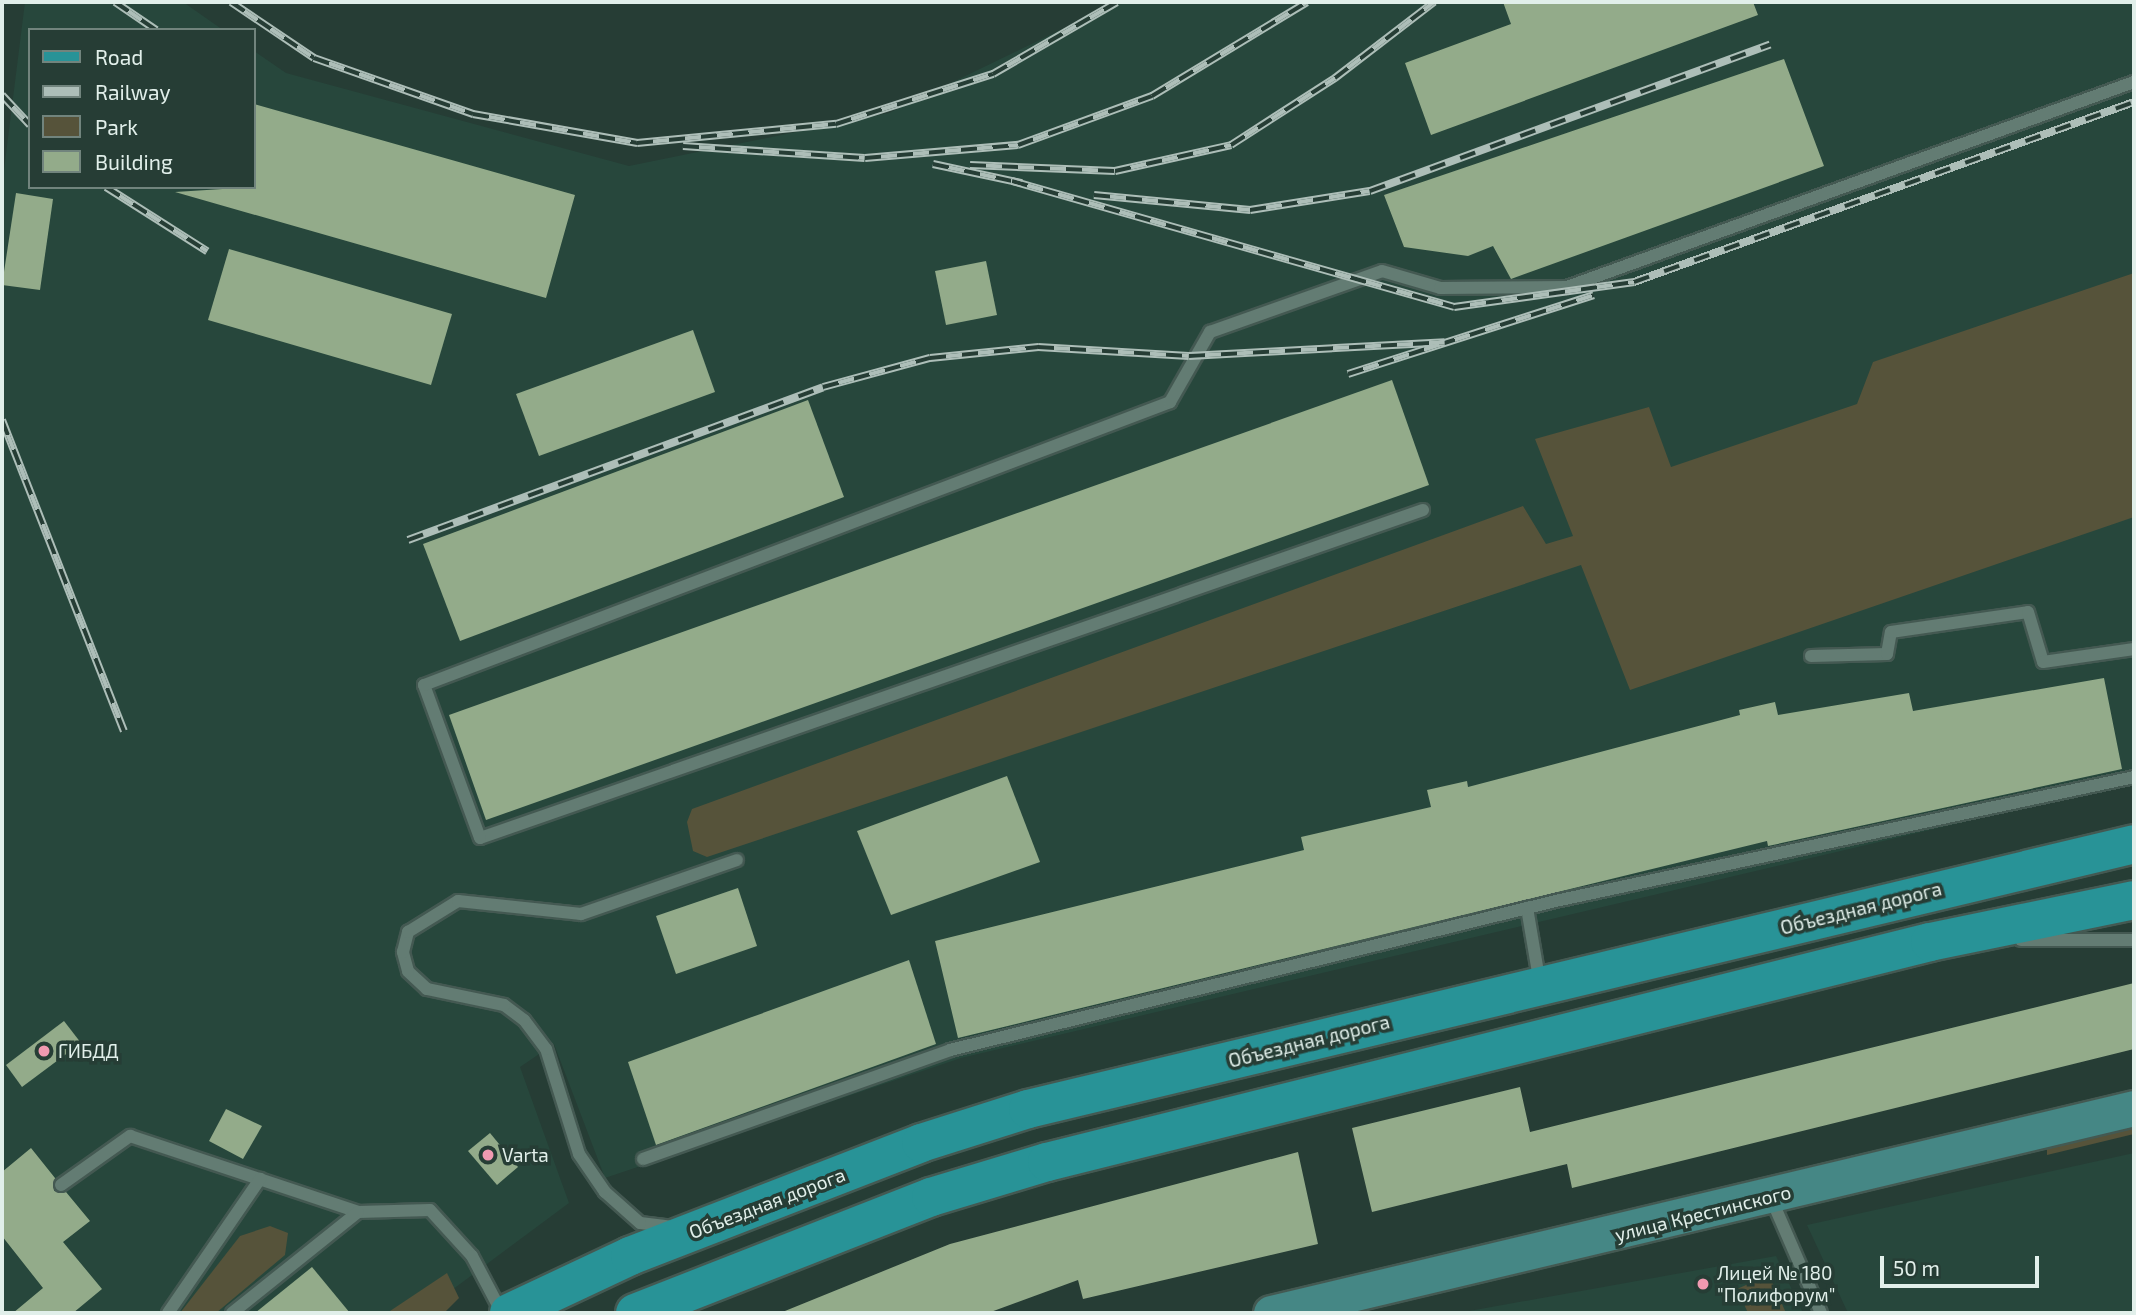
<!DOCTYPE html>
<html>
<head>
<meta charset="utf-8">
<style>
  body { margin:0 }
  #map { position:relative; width:2136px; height:1315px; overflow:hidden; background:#263d35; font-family:"Exo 2",sans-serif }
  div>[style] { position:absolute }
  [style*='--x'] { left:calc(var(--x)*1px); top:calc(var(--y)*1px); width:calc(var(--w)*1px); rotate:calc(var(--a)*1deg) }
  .built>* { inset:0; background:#27473c }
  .green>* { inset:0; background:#56533a }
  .building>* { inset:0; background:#93ab8a }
  .roads { filter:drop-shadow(2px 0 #445952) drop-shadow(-2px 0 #445952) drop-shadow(0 2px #445952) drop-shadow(0 -2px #445952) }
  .lane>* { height:12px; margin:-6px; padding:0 6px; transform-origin:6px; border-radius:6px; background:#637c73 }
  .secondary>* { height:35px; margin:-17.5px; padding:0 17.5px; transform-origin:17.5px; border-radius:17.5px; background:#458785 }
  .primary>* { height:38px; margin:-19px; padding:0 19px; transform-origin:19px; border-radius:19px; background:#289397 }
  .rail>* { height:8px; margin-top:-4px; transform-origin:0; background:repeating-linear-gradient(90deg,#263d35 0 16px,#adbeb8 0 32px); box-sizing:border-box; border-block:2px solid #adbeb8 }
  .dots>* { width:19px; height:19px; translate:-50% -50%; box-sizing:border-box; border:4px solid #263d35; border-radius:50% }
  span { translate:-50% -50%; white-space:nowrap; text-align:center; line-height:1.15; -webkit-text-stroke:7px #263d35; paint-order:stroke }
  .street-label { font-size:19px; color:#e1efea }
  .poi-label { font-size:19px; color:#e1efea }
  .left { translate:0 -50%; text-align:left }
  .frame { position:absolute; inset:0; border:4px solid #e1efea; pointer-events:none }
  .legend { position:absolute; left:28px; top:28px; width:228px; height:161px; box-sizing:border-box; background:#263d35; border:2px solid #71847d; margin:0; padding:9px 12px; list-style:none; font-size:21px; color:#e1efea }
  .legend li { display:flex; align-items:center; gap:14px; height:35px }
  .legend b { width:35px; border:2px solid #71847d }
  .scale { position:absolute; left:1880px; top:1256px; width:159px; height:32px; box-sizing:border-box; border:4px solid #e1efea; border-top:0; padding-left:9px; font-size:21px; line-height:24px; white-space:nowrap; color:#e1efea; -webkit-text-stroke:5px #263d35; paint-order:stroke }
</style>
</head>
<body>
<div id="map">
  <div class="built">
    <div style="clip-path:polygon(25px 2px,183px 2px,223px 30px,30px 30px,30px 187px,254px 187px,254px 51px,286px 73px,629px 166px,889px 113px,1118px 2px,2134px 2px,2134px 782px,961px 1058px,605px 1178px,554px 1044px,520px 1067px,569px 1203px,421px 1313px,2px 1313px,2px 186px)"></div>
    <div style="clip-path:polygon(2134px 1153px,2134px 1313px,1848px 1313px,1807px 1225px)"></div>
    <div style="clip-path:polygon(1776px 1256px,1803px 1313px,1458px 1313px)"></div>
  </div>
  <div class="green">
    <div style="clip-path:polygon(2134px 273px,2134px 517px,1630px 690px,1581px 565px,707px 857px,693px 851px,687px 822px,692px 809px,1523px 506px,1546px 544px,1573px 536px,1535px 439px,1649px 407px,1671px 467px,1857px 404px,1873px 362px)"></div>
    <div style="clip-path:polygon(2134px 1121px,2134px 1134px,2047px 1155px,2047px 1145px)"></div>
    <div style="clip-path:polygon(270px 1226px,288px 1233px,285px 1255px,216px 1313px,180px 1313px,240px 1236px)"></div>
    <div style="clip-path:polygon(447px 1273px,459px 1298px,444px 1313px,387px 1313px)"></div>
    <div style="clip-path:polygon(1769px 1275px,1786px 1313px,1748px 1313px,1737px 1289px)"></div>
  </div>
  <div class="building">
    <div style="clip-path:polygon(1503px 2px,1753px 2px,1758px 15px,1431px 135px,1405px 63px,1511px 24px)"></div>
    <div style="clip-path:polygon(1784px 59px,1824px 166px,1511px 279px,1493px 246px,1468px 256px,1404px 247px,1384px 195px)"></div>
    <div style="clip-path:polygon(254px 104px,575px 195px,546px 298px,175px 192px,254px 187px)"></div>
    <div style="clip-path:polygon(16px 193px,53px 199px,40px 290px,2px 285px)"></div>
    <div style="clip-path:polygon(229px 249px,452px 314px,431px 385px,208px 320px)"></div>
    <div style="clip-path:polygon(986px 261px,997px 315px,946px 325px,935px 271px)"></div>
    <div style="clip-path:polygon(693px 330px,715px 392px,539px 456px,516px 394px)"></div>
    <div style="clip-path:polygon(1392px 380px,1429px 485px,486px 820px,449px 715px)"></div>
    <div style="clip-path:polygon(808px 400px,844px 497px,460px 641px,423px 544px)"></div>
    <div style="clip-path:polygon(2104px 678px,2122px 769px,1768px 846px,1767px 841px,958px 1038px,935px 941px,1304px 850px,1301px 837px,1431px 807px,1427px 790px,1467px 781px,1468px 787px,1740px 715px,1739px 710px,1775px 702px,1778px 715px,1909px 693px,1913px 711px)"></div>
    <div style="clip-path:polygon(1007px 776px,1040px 862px,891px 915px,857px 831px)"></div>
    <div style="clip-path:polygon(738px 888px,757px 946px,676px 974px,656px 916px)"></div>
    <div style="clip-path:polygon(909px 960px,936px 1044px,656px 1145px,628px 1062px)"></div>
    <div style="clip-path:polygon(2134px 983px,2134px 1049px,1572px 1188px,1567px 1164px,1372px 1212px,1352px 1128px,1520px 1087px,1530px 1132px)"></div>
    <div style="clip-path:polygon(64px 1021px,81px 1043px,22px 1087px,6px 1065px)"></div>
    <div style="clip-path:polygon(226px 1109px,262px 1126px,243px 1159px,209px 1141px)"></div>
    <div style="clip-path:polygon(490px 1133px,518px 1167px,497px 1185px,468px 1151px)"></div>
    <div style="clip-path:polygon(31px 1148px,55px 1178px,54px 1191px,66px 1192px,90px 1221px,63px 1242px,102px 1289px,73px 1313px,13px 1313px,43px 1288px,2px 1236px,2px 1172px)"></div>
    <div style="clip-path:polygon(1298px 1152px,1318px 1244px,1083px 1299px,1078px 1280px,988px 1313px,780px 1313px,950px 1244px)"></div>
    <div style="clip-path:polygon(312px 1267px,350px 1313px,255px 1313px)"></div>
  </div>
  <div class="roads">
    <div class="lane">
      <div style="--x:1423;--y:510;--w:998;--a:160.82"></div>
      <div style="--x:480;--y:838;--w:163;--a:-110.1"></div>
      <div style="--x:424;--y:685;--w:798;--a:-20.77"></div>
      <div style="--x:1170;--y:402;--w:81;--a:-60.3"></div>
      <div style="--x:1210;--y:332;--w:182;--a:-19.5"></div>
      <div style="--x:1382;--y:271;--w:60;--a:16.3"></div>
      <div style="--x:1440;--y:288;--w:127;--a:-0.5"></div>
      <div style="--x:1567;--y:287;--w:603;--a:-19.88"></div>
      <div style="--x:1811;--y:656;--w:76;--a:-1.5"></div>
      <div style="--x:1887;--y:654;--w:22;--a:-80"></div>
      <div style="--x:1891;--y:632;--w:138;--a:-8.3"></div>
      <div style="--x:2028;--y:612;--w:52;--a:73.3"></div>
      <div style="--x:2043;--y:662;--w:92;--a:-8.1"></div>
      <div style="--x:1527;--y:908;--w:77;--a:80.3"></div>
      <div style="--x:2021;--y:940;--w:113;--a:0"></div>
      <div style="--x:643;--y:1159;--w:326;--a:-19.5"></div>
      <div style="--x:950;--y:1050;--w:628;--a:-13.82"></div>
      <div style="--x:1560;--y:900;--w:587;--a:-12.09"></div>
      <div style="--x:61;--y:1185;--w:85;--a:-35.4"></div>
      <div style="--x:130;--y:1136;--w:240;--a:18.4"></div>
      <div style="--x:358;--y:1212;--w:72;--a:-1.6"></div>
      <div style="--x:430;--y:1210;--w:62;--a:47.6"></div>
      <div style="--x:472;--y:1256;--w:64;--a:62.2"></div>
      <div style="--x:1771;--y:1198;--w:125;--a:66.5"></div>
      <div style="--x:673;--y:1227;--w:33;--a:-173"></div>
      <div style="--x:640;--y:1223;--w:47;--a:-138.5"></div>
      <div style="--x:605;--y:1192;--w:46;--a:-124.4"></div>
      <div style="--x:579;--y:1154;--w:110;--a:-107.4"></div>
      <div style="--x:546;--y:1049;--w:36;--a:-127"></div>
      <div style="--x:524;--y:1020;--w:25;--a:-143"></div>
      <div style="--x:504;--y:1005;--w:79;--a:-168.3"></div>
      <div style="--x:427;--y:989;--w:26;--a:-137"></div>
      <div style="--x:408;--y:971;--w:20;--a:-105"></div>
      <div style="--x:403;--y:952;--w:21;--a:-76"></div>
      <div style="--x:408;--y:932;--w:59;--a:-31.8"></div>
      <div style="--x:458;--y:901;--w:124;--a:6"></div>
      <div style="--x:581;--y:914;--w:165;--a:-19.1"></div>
      <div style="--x:168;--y:1313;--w:163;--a:-55.5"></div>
      <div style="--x:232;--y:1313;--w:161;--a:-38.7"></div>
    </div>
    <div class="secondary">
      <div style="--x:1271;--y:1313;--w:887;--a:-13.36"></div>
    </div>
    <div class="primary">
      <div style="--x:509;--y:1313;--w:134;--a:-25.2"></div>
      <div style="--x:630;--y:1256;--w:312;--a:-21.2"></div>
      <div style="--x:921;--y:1143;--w:112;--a:-17.6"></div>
      <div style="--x:1028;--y:1109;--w:1137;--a:-13.47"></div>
      <div style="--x:635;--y:1313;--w:318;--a:-21.4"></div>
      <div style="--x:931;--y:1197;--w:121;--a:-16.8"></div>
      <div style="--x:1047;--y:1162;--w:910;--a:-13.99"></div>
      <div style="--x:1930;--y:942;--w:208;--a:-11.6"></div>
    </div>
  </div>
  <div class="rail">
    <div style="--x:115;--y:2;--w:50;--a:34.3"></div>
    <div style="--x:231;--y:2;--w:100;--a:34"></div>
    <div style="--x:314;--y:58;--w:169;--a:19.4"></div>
    <div style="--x:473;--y:114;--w:167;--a:10"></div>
    <div style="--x:637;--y:143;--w:200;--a:-5.5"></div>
    <div style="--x:836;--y:124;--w:165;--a:-17.7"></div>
    <div style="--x:993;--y:74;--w:143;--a:-30.1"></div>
    <div style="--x:2;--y:95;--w:41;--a:47"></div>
    <div style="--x:683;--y:146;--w:182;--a:3.8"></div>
    <div style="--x:865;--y:158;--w:154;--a:-4.9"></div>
    <div style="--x:1018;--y:145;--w:143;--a:-20.1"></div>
    <div style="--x:1152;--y:96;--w:181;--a:-31.2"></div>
    <div style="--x:933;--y:164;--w:91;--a:12.1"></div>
    <div style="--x:970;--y:165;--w:145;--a:2.4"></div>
    <div style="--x:1115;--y:171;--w:119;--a:-12.6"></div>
    <div style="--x:1231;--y:145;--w:124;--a:-32.8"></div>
    <div style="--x:1335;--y:78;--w:125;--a:-37.5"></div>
    <div style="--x:1012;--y:181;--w:460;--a:15.9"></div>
    <div style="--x:1454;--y:307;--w:182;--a:-7.9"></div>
    <div style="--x:1634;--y:282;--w:531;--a:-19.8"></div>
    <div style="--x:106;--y:187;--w:120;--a:32.4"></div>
    <div style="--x:1094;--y:195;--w:157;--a:5.5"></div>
    <div style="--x:1250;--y:210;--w:121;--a:-9"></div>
    <div style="--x:1370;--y:191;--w:426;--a:-20.1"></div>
    <div style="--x:1348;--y:374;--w:258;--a:-17.8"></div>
    <div style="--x:2;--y:420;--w:334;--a:68.6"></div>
    <div style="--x:408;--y:540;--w:442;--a:-20.2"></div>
    <div style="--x:823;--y:387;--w:111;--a:-15.2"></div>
    <div style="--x:930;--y:358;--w:109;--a:-5.8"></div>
    <div style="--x:1038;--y:347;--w:151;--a:3.4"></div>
    <div style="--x:1189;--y:356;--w:256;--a:-3.1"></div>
  </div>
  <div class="dots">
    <div style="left:44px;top:1051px;background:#f19ab1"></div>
    <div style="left:488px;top:1155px;background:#f19ab1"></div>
    <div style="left:1703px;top:1284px;background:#f19ab1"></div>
  </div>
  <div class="street-label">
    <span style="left:1861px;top:908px;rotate:-14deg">Объездная дорога</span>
    <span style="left:1309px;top:1041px;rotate:-14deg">Объездная дорога</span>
    <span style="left:767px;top:1203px;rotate:-21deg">Объездная дорога</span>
    <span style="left:1703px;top:1213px;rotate:-14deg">улица Крестинского</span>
  </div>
  <div class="poi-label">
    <span class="left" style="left:58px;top:1051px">ГИБДД</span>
    <span class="left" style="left:502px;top:1155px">Varta</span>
    <span class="left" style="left:1717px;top:1284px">Лицей № 180<br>"Полифорум"</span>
  </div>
  <div class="frame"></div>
  <ul class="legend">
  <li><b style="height:9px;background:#289397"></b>Road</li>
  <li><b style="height:9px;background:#adbeb8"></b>Railway</li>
  <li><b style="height:19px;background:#56533a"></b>Park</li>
  <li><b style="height:19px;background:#93ab8a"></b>Building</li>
  </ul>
  <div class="scale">50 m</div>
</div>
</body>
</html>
